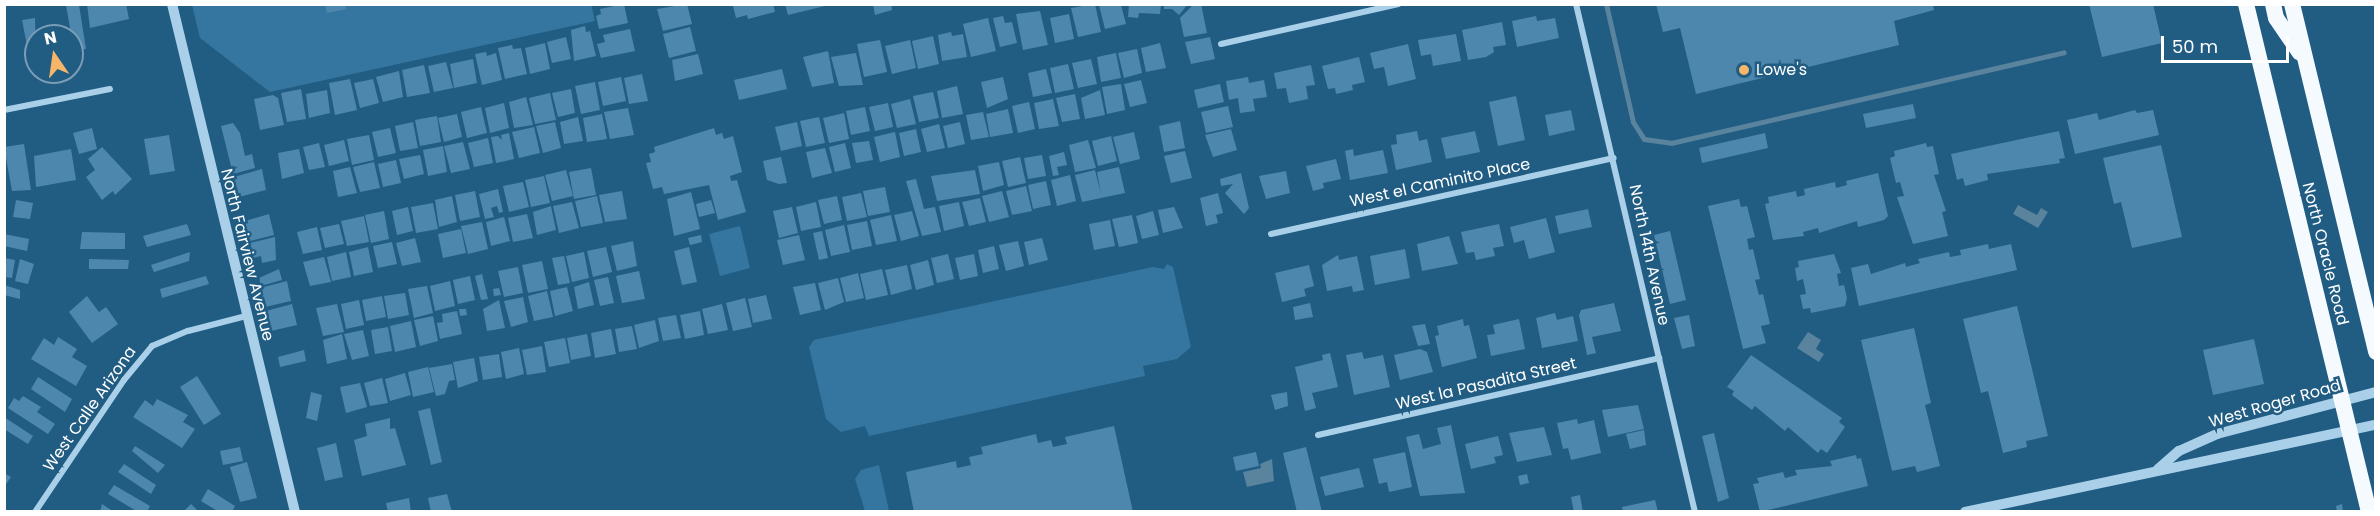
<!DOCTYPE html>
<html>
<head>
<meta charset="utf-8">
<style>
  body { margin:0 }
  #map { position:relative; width:2380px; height:516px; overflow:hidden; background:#215c83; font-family:Poppins,sans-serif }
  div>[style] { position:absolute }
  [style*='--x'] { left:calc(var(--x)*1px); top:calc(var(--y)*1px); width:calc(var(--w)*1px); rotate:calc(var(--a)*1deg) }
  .green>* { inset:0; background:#3576a0 }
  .water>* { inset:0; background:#5a839e }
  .stream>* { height:5px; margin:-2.5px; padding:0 2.5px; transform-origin:2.5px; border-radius:2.5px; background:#5a839e }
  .building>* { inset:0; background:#4e87ad }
  .minor>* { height:6px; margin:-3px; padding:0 3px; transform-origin:3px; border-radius:3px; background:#a9d0e8 }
  .tertiary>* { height:10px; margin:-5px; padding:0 5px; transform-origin:5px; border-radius:5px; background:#a9d0e8 }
  .trunk>* { height:16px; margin:-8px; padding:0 8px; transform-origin:8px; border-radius:8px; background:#f5fafe }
  .dots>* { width:16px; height:16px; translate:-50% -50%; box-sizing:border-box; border:3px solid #215c83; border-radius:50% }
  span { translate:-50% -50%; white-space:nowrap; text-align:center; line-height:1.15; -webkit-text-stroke:5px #215c83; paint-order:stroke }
  .poi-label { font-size:16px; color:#fff }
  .left { translate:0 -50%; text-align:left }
  .street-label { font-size:16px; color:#fff }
  .frame { position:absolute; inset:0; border:6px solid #fff; pointer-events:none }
  .north { position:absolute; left:24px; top:24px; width:60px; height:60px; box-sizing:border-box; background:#215c83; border:2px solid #7a9db5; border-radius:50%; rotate:347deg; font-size:16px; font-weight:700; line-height:24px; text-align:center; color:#fff }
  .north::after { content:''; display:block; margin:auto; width:21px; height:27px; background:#f5b66a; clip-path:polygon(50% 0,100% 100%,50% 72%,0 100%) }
  .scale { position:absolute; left:2161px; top:36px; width:128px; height:27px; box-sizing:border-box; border:3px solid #fff; border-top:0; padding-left:8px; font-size:18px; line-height:21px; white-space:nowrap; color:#fff; -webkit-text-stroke:4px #215c83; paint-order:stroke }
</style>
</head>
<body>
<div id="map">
  <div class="green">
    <div style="clip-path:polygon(591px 4px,595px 21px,270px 92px,200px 38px,192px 5px)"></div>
    <div style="clip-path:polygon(740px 226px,750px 268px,720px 276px,709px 234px)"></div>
    <div style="clip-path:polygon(1167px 264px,1173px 267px,1191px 347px,1177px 359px,1143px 366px,1145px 376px,869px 436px,865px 426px,841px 432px,826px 419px,809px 347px,814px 340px,1153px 267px,1164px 269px)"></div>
    <div style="clip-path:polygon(879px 465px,889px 511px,865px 511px,855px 479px,861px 470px)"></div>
  </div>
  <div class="water">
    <div style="clip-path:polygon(2018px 205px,2037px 215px,2041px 208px,2048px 212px,2038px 228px,2013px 214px)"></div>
    <div style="clip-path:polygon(1808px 332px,1821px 340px,1816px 349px,1824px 354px,1819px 362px,1797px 348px)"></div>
    <div style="clip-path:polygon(1272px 459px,1274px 481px,1247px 487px,1243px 472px,1261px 468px,1260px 464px)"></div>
  </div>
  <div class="stream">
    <div style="--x:1606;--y:4;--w:121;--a:77.1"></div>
    <div style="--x:1633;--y:122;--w:20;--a:57"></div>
    <div style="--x:1644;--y:139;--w:27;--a:8"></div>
    <div style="--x:1671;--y:143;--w:403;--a:-13"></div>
  </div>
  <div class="building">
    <div style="clip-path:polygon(87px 4px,126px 4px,129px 19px,90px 28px)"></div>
    <div style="clip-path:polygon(325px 4px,345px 4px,346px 9px,327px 13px)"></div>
    <div style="clip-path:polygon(624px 4px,628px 23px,599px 29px,596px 16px,601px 14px,600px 9px)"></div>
    <div style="clip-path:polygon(687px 4px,692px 24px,663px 31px,657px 9px)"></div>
    <div style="clip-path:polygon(773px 4px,775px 12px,748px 19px,747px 15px,736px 18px,733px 6px)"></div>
    <div style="clip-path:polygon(785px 4px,829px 4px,829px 5px,788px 15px)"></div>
    <div style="clip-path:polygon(873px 4px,891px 4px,892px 10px,875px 15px)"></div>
    <div style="clip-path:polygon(1095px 4px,1101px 32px,1078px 37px,1071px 8px)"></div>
    <div style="clip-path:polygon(1129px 4px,1161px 4px,1160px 14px,1139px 13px,1138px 18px,1128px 17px)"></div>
    <div style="clip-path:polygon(1164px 4px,1188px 4px,1179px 15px,1172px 9px,1164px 9px)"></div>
    <div style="clip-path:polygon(1194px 4px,1201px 4px,1207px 33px,1184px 37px,1180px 18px)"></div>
    <div style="clip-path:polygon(1656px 4px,1933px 4px,1934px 10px,1894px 21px,1899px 45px,1696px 94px,1680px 28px,1663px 32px)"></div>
    <div style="clip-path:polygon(2089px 4px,2153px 4px,2162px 43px,2102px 57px)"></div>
    <div style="clip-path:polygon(66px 5px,79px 5px,86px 49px,74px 51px)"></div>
    <div style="clip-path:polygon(1099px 5px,1121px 5px,1126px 24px,1105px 29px)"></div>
    <div style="clip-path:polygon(1040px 11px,1048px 45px,1023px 50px,1016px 14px)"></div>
    <div style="clip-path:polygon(1069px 14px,1074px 39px,1055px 43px,1050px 18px)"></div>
    <div style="clip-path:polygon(1003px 16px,1005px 23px,1012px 22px,1017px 43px,1000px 47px,993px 18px)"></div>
    <div style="clip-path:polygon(1536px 16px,1537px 21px,1555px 18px,1559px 38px,1517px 47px,1512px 21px)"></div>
    <div style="clip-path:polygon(35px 18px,36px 65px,31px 66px,22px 20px)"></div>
    <div style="clip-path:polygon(988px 18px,996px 51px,971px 57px,963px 24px)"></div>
    <div style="clip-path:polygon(1502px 22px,1506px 45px,1493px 47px,1494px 52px,1486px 57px,1468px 60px,1462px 30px)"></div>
    <div style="clip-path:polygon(585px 26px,586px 32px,590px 31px,596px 56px,574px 61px,571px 30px)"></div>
    <div style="clip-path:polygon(690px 27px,696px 51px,669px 58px,663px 34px)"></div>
    <div style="clip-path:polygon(630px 29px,635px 51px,601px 58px,597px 44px,605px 42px,603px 35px)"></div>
    <div style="clip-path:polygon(951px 32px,952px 36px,963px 34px,967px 57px,942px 61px,938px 35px)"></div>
    <div style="clip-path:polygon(1456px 34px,1461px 61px,1433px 66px,1431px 54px,1421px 56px,1418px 40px)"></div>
    <div style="clip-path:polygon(933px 36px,939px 64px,918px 69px,912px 41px)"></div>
    <div style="clip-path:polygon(566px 37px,571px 59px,552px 63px,547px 42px)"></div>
    <div style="clip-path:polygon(1210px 37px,1215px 59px,1191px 64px,1185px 42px)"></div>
    <div style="clip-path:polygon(880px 40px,887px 72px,864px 77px,857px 44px)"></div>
    <div style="clip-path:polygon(910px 40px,916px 68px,892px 74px,885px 46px)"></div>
    <div style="clip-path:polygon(545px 43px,550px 69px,530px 74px,525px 48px)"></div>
    <div style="clip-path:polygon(1160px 43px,1166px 68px,1146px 72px,1141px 48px)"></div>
    <div style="clip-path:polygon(1408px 44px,1416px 79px,1388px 86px,1384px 67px,1374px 69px,1370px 53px)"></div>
    <div style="clip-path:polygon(512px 45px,513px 49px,521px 48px,527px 74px,505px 79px,498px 48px)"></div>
    <div style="clip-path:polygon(1137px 49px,1142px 73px,1124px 78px,1118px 53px)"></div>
    <div style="clip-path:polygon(828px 51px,834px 83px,812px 87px,803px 57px)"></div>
    <div style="clip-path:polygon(486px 52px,487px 56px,496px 53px,502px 80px,482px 85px,475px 54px)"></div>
    <div style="clip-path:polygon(856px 53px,863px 85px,839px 86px,831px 57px)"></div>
    <div style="clip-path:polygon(1116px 53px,1121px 78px,1101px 82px,1097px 57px)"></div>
    <div style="clip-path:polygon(698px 54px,703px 74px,675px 81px,672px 60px)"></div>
    <div style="clip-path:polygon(1359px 57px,1365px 82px,1352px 85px,1353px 90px,1336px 94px,1335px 88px,1328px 89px,1322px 66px)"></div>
    <div style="clip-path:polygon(473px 59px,477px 83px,454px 88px,450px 64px)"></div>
    <div style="clip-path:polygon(1091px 59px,1097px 84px,1078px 88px,1072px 63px)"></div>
    <div style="clip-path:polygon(446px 62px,453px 88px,434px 92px,428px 66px)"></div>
    <div style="clip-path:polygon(1068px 64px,1074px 89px,1055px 93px,1050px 68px)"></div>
    <div style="clip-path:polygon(424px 65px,430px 93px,407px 97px,402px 70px)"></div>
    <div style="clip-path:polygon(1311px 65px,1315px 85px,1306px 86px,1308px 99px,1289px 103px,1286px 88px,1277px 89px,1274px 73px)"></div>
    <div style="clip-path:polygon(782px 69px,787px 89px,739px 100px,734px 80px)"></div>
    <div style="clip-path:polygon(1046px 69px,1052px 93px,1033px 97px,1028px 73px)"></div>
    <div style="clip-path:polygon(399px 71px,403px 97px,383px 102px,376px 77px)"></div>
    <div style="clip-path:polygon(642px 74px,648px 101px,629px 104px,624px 78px)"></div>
    <div style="clip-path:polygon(621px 77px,626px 101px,603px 106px,598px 82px)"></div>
    <div style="clip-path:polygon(1003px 77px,1008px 99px,987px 108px,981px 82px)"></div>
    <div style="clip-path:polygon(1248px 77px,1249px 83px,1264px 80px,1267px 97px,1253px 99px,1255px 111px,1240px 113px,1238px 98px,1229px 100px,1226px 81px)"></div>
    <div style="clip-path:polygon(350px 79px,357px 110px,335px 115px,329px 83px)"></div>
    <div style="clip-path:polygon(373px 79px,379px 103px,360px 108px,354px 83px)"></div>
    <div style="clip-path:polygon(1141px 80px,1147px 103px,1130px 107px,1124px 84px)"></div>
    <div style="clip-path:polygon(595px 82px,600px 110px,581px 114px,575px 86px)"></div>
    <div style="clip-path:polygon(1121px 84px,1125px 110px,1107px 114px,1102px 87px)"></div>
    <div style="clip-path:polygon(1220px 84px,1224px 102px,1198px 108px,1194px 90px)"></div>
    <div style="clip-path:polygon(957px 86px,963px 114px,942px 118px,937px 91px)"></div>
    <div style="clip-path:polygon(301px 89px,306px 119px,287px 122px,281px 93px)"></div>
    <div style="clip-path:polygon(571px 89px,575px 113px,558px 117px,552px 93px)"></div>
    <div style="clip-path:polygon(327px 90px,330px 113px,309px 118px,306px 94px)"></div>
    <div style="clip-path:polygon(1100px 90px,1105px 115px,1085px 119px,1081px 98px)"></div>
    <div style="clip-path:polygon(933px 92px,939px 118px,919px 122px,913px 96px)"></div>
    <div style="clip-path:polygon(550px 93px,556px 120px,535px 124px,529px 98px)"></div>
    <div style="clip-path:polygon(1075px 94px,1080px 119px,1062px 122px,1056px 98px)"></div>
    <div style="clip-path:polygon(273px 95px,278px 98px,284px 125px,260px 130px,254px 99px)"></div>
    <div style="clip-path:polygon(1516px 96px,1525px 140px,1498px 146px,1489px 102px)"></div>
    <div style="clip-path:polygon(526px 97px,533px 125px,514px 128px,509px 102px)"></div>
    <div style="clip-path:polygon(910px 99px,916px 124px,897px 128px,891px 104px)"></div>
    <div style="clip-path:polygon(1053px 99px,1059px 126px,1039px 129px,1034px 103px)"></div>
    <div style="clip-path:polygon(1029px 102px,1035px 129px,1018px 133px,1012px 106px)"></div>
    <div style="clip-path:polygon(504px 103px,509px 128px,490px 133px,485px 108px)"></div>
    <div style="clip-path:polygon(888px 103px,893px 127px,875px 131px,869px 107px)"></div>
    <div style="clip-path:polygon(1913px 104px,1916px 118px,1866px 128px,1863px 114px)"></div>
    <div style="clip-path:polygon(1228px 106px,1233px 127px,1206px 133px,1201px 112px)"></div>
    <div style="clip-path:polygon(481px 107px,487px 133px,467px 138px,461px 112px)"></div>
    <div style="clip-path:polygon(865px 107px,870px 131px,851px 135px,846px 111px)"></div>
    <div style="clip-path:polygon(628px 108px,634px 135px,610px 139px,604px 112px)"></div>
    <div style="clip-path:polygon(1008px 109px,1013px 133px,990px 137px,986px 114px)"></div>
    <div style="clip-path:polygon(1571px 110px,1575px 130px,1549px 136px,1545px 115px)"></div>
    <div style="clip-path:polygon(2135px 110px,2137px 113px,2153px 110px,2159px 135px,2075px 154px,2067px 120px,2097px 113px,2099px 120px)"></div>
    <div style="clip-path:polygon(983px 112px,989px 137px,971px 140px,966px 115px)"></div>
    <div style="clip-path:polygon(844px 113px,849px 139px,829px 143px,823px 118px)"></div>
    <div style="clip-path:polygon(457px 114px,462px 137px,444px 142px,438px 118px)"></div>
    <div style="clip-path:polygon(602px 114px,607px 139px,587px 142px,583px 118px)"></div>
    <div style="clip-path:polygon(437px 116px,441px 142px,420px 146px,415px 120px)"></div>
    <div style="clip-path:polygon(578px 117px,583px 141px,564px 144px,560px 122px)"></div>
    <div style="clip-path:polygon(819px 117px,825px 143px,806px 147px,800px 121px)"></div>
    <div style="clip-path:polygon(1180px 121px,1185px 148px,1164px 152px,1159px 126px)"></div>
    <div style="clip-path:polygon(413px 122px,418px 148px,400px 151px,395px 126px)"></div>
    <div style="clip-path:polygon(555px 122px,561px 148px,543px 153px,536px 126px)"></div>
    <div style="clip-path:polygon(797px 122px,802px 146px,781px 151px,775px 127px)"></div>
    <div style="clip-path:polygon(960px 122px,965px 144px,948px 148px,943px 126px)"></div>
    <div style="clip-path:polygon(233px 123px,240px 133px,245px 156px,252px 154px,255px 168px,233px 174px,221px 126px)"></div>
    <div style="clip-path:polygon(939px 124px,945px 148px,927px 152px,921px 129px)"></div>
    <div style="clip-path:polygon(534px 127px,540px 153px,519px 158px,512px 132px)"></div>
    <div style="clip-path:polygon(92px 128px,97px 149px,79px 154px,73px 133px)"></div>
    <div style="clip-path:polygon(390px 128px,396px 153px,378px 157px,372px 132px)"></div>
    <div style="clip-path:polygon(714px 128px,716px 135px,722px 133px,724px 139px,733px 136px,742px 172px,730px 176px,731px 181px,737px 180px,746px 212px,718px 220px,709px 185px,664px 194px,662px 187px,653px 189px,646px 163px,651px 162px,649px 154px,655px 152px,654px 147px)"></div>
    <div style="clip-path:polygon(916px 129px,921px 152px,904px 156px,899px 133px)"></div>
    <div style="clip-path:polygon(1231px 129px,1237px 150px,1213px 157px,1205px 135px)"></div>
    <div style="clip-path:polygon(1417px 131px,1419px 141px,1427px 139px,1432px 162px,1396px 170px,1391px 145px,1397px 144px,1396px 135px)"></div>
    <div style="clip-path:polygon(1475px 131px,1480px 152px,1446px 159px,1441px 138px)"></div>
    <div style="clip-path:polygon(2059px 131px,2065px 158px,2059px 159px,2060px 163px,1987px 174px,1988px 180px,1965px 186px,1963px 178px,1957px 180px,1951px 154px)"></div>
    <div style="clip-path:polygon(895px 132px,900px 157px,880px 162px,874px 137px)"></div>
    <div style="clip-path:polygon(1134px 132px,1140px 159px,1120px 164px,1113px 137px)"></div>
    <div style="clip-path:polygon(509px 133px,514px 159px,496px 163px,491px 137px,498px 136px,502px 140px,501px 135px)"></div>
    <div style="clip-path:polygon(1765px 133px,1768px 148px,1702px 163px,1699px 148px)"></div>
    <div style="clip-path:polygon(169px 135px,175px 171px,150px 175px,144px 139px)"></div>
    <div style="clip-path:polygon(369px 135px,374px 160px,352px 165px,347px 139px)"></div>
    <div style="clip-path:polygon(1111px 136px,1117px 161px,1098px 166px,1092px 141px)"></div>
    <div style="clip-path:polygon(488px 138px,493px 163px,474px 167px,468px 143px)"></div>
    <div style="clip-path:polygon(344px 140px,349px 161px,329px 166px,324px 145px)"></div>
    <div style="clip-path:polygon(1088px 140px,1096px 168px,1075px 172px,1069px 145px)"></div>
    <div style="clip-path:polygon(869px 141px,873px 160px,856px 163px,852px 143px)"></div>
    <div style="clip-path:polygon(463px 142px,470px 169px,451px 173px,444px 146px)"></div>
    <div style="clip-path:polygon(319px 143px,325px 167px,309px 170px,303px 147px)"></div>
    <div style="clip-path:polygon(845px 143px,851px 168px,835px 172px,829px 147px)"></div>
    <div style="clip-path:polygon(1926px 143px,1927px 147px,1933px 146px,1939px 174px,1934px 175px,1946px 211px,1942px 212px,1948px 236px,1913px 244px,1897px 197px,1904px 196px,1900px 182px,1896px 183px,1890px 158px,1895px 156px,1894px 151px)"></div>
    <div style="clip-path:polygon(24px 144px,31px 190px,12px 191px,4px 147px)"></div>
    <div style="clip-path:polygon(2161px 145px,2182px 237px,2132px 248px,2121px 202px,2114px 204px,2103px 158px)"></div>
    <div style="clip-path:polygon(443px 146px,447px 172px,428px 176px,423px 150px)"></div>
    <div style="clip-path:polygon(102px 147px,132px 179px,115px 195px,113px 191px,102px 200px,86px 177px,95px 170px,88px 159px)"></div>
    <div style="clip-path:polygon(825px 148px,832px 173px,812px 178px,806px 152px)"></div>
    <div style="clip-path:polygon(71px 149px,76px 180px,36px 187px,34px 156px)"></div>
    <div style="clip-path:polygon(299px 149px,304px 173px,282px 179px,278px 153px)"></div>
    <div style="clip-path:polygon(1353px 149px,1354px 156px,1383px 150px,1388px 173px,1350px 180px,1345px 151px)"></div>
    <div style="clip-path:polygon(1185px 151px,1192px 178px,1171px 183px,1164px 156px)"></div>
    <div style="clip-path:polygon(1064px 152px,1067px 165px,1057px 167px,1059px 175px,1053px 176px,1049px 156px)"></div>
    <div style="clip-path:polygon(420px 155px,424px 174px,404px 179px,399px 159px)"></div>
    <div style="clip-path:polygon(1042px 155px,1046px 176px,1028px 179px,1024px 158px)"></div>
    <div style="clip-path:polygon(781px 157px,787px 183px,779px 184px,767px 180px,763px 161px)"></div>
    <div style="clip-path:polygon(1020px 157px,1026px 183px,1008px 187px,1002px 161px)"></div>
    <div style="clip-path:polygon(1336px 159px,1341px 179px,1323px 183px,1324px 188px,1313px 191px,1306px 166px)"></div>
    <div style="clip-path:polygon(396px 160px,401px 183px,383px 187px,378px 164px)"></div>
    <div style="clip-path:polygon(374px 162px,380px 188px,360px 192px,353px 167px)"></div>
    <div style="clip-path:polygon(999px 162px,1004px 185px,983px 191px,978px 166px)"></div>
    <div style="clip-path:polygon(350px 167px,357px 193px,338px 197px,333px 171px)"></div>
    <div style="clip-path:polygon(1119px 167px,1125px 193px,1082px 202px,1075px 175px,1095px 170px,1101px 194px,1097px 172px)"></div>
    <div style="clip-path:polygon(591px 168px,596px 195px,574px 199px,569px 172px)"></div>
    <div style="clip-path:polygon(262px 169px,266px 190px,239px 197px,234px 177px)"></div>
    <div style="clip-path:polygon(566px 170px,573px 196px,552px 201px,545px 175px)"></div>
    <div style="clip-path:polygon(975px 170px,980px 194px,937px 201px,931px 176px)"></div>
    <div style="clip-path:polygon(1286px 171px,1290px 193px,1266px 199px,1259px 176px)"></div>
    <div style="clip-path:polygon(1241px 173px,1249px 208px,1244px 214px,1225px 193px,1233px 184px,1221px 186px,1220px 179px)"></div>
    <div style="clip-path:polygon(1878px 173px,1888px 216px,1884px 220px,1858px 227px,1857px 221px,1819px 233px,1818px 228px,1803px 232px,1804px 236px,1773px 240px,1765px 204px,1769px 203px,1768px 197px,1796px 191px,1797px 197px,1805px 195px,1804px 189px,1835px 182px,1836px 188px,1847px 185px,1846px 181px)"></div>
    <div style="clip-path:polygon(1070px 175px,1076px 201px,1057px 206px,1051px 180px)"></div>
    <div style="clip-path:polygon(544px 176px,550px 203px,531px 207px,525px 180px)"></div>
    <div style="clip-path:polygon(916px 179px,924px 209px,935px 207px,941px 232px,922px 236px,906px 181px)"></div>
    <div style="clip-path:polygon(1046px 181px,1051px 205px,1033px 209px,1028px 185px)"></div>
    <div style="clip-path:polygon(523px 182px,529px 207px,509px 212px,503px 186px)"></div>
    <div style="clip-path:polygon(1026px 186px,1032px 211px,1012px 215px,1006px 191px)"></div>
    <div style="clip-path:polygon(885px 187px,890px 212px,868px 216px,863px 191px)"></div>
    <div style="clip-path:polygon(498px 189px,503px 212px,499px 213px,497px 206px,491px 208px,494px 217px,485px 219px,479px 194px)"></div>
    <div style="clip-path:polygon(475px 191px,480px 217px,460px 221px,455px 195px)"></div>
    <div style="clip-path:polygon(622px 191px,627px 219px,605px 222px,599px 195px)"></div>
    <div style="clip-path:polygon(1002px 191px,1009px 217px,989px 222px,982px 196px)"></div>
    <div style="clip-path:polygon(691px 192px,700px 229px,674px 236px,667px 199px)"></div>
    <div style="clip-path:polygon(861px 193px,867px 217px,847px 221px,842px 197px)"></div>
    <div style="clip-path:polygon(1218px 193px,1223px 213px,1216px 215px,1218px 223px,1206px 226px,1200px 198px)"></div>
    <div style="clip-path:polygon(452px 196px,457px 222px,439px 227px,435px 200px)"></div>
    <div style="clip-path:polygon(597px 196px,603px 223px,581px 227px,575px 201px)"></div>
    <div style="clip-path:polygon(837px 196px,842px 220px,824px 224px,818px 200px)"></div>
    <div style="clip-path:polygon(980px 198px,986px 222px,969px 226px,962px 202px)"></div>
    <div style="clip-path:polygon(1739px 199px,1741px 207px,1747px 206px,1755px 237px,1747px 239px,1749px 250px,1753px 249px,1760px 279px,1755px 280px,1759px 295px,1763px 294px,1770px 324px,1761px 326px,1766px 343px,1743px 349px,1708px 206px)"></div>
    <div style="clip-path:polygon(16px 200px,33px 203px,30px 219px,13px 217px)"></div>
    <div style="clip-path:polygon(711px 200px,715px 213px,699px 217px,696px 204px)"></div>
    <div style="clip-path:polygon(572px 202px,579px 228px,559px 233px,553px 206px)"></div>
    <div style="clip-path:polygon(816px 202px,821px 227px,801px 231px,796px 207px)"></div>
    <div style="clip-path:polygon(959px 202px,964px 226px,944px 231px,939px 206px)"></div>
    <div style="clip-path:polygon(433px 203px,438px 229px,416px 233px,411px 207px)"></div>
    <div style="clip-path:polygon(551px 206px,556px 230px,537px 235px,533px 212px)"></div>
    <div style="clip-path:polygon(408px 207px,413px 231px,397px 235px,392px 211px)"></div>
    <div style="clip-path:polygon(792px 207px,798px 233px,779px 238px,773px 211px)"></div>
    <div style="clip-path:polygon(1174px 207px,1183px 228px,1163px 233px,1158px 210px)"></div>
    <div style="clip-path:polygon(1588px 209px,1592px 227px,1559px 234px,1555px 216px)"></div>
    <div style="clip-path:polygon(384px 211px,389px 239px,371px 243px,365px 215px)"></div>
    <div style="clip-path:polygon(912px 211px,919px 236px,901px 241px,894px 215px)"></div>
    <div style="clip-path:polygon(1153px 211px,1159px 235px,1142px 239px,1136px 216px)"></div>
    <div style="clip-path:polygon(269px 214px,274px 235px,250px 241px,245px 221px)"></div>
    <div style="clip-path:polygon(527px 214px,533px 238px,513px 242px,508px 218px)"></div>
    <div style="clip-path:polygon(891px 215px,897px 241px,876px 245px,870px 220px)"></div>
    <div style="clip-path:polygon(1132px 215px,1138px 243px,1119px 247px,1112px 219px)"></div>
    <div style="clip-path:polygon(364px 216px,369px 242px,347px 246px,341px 221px)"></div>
    <div style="clip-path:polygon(504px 217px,510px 241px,491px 246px,486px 222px)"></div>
    <div style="clip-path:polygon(1546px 218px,1555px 252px,1529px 259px,1524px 240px,1514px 243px,1510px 227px)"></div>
    <div style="clip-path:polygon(1110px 220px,1115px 246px,1094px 250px,1089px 224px)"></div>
    <div style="clip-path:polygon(867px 221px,872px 246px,852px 250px,847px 225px)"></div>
    <div style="clip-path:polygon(482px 222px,488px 249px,468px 254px,461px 226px)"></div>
    <div style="clip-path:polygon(187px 224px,191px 235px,147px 247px,143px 236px)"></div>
    <div style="clip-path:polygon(339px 224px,344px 244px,325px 248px,320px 228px)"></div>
    <div style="clip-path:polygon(1499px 224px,1504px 246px,1493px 248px,1495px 256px,1476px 260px,1474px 252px,1466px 253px,1461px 232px)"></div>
    <div style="clip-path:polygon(844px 225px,850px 252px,831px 256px,825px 230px)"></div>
    <div style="clip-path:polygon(317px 227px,322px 250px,303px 254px,297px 232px)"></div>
    <div style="clip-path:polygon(461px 229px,466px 253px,443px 258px,438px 234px)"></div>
    <div style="clip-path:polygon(822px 231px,828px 258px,819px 260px,813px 233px)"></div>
    <div style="clip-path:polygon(1670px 231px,1686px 300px,1670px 304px,1654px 235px)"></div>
    <div style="clip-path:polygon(82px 232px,125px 233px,125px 249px,80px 249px)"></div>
    <div style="clip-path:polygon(4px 234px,29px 239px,27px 251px,4px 246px)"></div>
    <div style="clip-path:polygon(701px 235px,702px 242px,690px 245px,688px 238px)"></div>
    <div style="clip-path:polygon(799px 235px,805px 260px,783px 265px,777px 240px)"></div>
    <div style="clip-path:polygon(1449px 236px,1458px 264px,1422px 271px,1417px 244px)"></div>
    <div style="clip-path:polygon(275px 237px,276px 260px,262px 263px,261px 256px,253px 258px,250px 243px)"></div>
    <div style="clip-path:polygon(415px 238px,421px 262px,402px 266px,396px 243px)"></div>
    <div style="clip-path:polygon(1042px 238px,1048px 260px,1029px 265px,1024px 242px)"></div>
    <div style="clip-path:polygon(633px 241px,637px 266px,617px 271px,611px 246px)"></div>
    <div style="clip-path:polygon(1018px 241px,1024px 266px,1006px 271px,999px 245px)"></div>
    <div style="clip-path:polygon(392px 242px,397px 264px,378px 268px,373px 246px)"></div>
    <div style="clip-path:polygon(1988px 244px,1989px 249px,2011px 244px,2017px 270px,1859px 306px,1851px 268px,1868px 264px,1871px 274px,1905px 263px,1906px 267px,1920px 263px,1918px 259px,1949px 252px,1950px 257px,1961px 255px,1960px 250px)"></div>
    <div style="clip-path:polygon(994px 246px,999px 269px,983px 273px,978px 250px)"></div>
    <div style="clip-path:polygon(368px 247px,373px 272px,354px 276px,349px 252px)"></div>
    <div style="clip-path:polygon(606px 247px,612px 272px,593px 277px,587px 251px)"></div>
    <div style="clip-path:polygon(689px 247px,697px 282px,682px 285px,674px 251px)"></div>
    <div style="clip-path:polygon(1405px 249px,1410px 278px,1375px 285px,1370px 256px)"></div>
    <div style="clip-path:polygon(190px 252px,189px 261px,154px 272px,151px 265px)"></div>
    <div style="clip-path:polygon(346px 252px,351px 277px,332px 281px,327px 257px)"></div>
    <div style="clip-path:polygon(584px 252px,589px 278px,572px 282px,566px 256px)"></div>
    <div style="clip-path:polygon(948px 254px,954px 279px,937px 283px,931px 258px)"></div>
    <div style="clip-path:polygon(974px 254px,978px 276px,960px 280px,955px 258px)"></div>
    <div style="clip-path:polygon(1834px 254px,1841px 273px,1837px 274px,1839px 286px,1844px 285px,1847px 298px,1845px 306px,1811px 313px,1810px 308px,1803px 309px,1800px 295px,1806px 294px,1803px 279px,1797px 281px,1795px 268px,1799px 267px,1798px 261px)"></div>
    <div style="clip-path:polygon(1338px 255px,1339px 260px,1357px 256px,1364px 290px,1353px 292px,1352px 286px,1327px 291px,1322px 265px)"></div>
    <div style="clip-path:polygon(564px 256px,570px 283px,558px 285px,552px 258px)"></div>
    <div style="clip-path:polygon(324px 257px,331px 282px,310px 286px,303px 262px)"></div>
    <div style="clip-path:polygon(4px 258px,15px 260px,12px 278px,4px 277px)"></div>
    <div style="clip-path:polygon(20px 259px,34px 264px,28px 284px,15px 281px)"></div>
    <div style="clip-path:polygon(89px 259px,129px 260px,128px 269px,89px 269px)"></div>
    <div style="clip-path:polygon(928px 260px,934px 285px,916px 290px,910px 265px)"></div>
    <div style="clip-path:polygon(542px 261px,548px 289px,528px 293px,522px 265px)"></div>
    <div style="clip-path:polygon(907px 265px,912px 289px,891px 295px,885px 270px)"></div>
    <div style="clip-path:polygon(1309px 265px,1314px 286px,1304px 289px,1306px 296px,1282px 302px,1275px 273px)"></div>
    <div style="clip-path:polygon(518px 267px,523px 293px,504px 297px,498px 271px)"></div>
    <div style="clip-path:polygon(279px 269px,282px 280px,261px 286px,259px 278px)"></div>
    <div style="clip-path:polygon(882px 269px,888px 295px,866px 300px,860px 274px)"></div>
    <div style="clip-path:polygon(639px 271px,645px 299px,622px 303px,616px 276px)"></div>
    <div style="clip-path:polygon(858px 273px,864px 298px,846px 302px,840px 278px)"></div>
    <div style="clip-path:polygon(482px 274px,488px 299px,481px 300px,475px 276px)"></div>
    <div style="clip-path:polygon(206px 276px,209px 284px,162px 298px,160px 289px)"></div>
    <div style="clip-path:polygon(470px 276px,475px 300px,458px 304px,453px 280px)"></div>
    <div style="clip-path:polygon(608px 277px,614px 303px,600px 306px,594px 280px)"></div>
    <div style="clip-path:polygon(838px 278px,844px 302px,825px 310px,818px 283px)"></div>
    <div style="clip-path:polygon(287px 281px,291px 301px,265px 307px,260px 288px)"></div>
    <div style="clip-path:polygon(450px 281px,455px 306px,435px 311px,430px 286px)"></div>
    <div style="clip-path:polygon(589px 282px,594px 305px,578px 309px,574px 287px)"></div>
    <div style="clip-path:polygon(815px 283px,821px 310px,800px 315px,793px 287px)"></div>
    <div style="clip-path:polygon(4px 285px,20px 290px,20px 299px,4px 295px)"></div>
    <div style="clip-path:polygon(427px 286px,433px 313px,414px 318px,408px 289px)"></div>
    <div style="clip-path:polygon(567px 287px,573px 311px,555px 316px,550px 291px)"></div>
    <div style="clip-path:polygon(499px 288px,501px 295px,494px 296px,493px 289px)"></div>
    <div style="clip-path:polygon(547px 291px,553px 317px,534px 321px,528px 296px)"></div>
    <div style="clip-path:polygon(405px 293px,409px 315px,388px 319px,384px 296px)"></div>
    <div style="clip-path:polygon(766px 295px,772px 319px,753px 323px,748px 299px)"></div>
    <div style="clip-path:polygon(87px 296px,99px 312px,106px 307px,118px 324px,92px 343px,69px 312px)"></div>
    <div style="clip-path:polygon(382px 296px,386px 317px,366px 321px,362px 300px)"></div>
    <div style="clip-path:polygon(523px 297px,528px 322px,511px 327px,504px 301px)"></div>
    <div style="clip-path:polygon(745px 298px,752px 327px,733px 331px,726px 303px)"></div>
    <div style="clip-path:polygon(359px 300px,364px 325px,346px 329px,341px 304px)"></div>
    <div style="clip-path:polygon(499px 300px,505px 328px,487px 331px,483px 309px)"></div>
    <div style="clip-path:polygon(1310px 303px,1313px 317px,1295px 320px,1293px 307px)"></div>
    <div style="clip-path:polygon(1614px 303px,1621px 331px,1592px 337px,1596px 353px,1587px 355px,1579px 315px,1581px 310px)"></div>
    <div style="clip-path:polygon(292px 304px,297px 325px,271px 331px,266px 311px)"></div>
    <div style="clip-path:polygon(337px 304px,344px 332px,323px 336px,316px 308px)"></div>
    <div style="clip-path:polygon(722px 304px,728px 330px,708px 334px,702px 309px)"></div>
    <div style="clip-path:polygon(2017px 306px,2048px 436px,2026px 441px,2027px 447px,2003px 453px,1988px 391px,1981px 393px,1963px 319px)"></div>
    <div style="clip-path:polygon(459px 309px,466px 309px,467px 315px,460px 316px)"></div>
    <div style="clip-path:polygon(457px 311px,462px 334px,440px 339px,437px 323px,443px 322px,442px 314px)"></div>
    <div style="clip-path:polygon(700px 311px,704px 335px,685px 339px,680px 315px)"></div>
    <div style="clip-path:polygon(1555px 313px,1557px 320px,1573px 316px,1578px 341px,1542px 348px,1536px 318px)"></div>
    <div style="clip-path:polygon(676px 315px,681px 338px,663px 341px,658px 318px)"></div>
    <div style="clip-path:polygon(1689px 315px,1695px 346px,1682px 349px,1674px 318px)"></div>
    <div style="clip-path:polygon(433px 316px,438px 341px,420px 346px,414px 320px)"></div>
    <div style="clip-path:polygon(1463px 319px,1464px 326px,1469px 325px,1477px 358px,1442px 367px,1435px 336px,1439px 335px,1437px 326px)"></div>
    <div style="clip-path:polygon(1519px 319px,1525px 349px,1491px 356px,1487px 335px,1495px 334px,1493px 325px)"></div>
    <div style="clip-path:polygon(655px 320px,659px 341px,639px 348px,634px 325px)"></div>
    <div style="clip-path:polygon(411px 321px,416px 347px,395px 352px,390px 326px)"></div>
    <div style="clip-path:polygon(1425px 324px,1430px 344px,1418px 346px,1412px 326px)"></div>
    <div style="clip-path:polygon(632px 326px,637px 349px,619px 352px,615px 329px)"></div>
    <div style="clip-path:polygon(388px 327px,392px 351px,375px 354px,371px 330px)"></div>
    <div style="clip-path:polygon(1914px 328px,1931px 403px,1925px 405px,1940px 466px,1917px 472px,1915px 466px,1892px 471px,1861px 340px)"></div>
    <div style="clip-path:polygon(611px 329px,616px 354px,595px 358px,591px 333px)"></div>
    <div style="clip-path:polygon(363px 330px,369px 356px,352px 360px,344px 334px)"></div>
    <div style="clip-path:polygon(342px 334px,347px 359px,327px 364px,323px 340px)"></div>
    <div style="clip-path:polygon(587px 334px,591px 356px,571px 360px,567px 338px)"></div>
    <div style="clip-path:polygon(58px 337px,77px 349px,72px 357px,87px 366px,76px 386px,31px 359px,44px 338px,54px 345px)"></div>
    <div style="clip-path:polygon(565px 338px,570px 363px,549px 367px,544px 342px)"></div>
    <div style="clip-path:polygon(2254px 339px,2264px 384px,2213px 395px,2203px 350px)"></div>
    <div style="clip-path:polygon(542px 346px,546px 372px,527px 375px,522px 350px)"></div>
    <div style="clip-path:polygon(519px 348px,524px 374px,506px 379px,501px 352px)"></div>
    <div style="clip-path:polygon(1420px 349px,1427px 352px,1433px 372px,1400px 380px,1394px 355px)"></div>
    <div style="clip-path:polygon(304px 350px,306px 361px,280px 367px,278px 357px)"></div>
    <div style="clip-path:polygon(1362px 352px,1364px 359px,1383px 355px,1390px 387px,1354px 395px,1346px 355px)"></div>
    <div style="clip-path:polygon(1330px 353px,1338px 387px,1312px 393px,1316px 408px,1305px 411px,1295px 367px,1323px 360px,1322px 355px)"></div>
    <div style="clip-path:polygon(499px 354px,502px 377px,483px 380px,479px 357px)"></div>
    <div style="clip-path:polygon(1751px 355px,1842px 418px,1839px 422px,1845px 427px,1827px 453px,1821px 449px,1818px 453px,1788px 427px,1785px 431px,1755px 406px,1752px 410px,1732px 395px,1734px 391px,1727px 387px)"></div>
    <div style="clip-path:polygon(474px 358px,478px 381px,458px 388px,453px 362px)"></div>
    <div style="clip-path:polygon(452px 364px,455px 380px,449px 381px,445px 394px,436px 396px,429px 368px)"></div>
    <div style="clip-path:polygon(428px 367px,434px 392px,413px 397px,408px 372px)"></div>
    <div style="clip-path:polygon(405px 373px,411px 395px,390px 401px,385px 379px)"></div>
    <div style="clip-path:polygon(197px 376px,221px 414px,204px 425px,180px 387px)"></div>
    <div style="clip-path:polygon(38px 377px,72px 399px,65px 412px,31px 389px)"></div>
    <div style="clip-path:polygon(382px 378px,388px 403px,370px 406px,364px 383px)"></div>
    <div style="clip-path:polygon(360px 383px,367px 407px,346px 413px,340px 387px)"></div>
    <div style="clip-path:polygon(311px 392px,322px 395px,317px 421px,306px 418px)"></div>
    <div style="clip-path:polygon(1287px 392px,1288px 406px,1275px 410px,1271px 395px)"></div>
    <div style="clip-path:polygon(23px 396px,41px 407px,37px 412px,55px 424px,48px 434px,8px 408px,14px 398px,19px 401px)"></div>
    <div style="clip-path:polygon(157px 399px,188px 415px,183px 422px,195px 429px,182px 448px,133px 417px,145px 400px,153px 406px)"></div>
    <div style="clip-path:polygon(1638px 405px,1644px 429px,1608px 437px,1602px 410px)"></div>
    <div style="clip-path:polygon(430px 408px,442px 462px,431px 465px,418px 411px)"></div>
    <div style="clip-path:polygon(4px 417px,33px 436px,28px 444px,4px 429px)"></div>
    <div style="clip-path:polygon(390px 418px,390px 429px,395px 428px,406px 465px,362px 476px,354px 440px,367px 436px,365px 424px)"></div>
    <div style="clip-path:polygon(1577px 419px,1578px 424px,1594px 420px,1601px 453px,1571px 460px,1568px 448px,1563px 449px,1557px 423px)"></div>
    <div style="clip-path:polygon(1451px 425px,1465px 493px,1420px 496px,1406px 437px,1419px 434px,1423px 449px,1441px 444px,1437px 428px)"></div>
    <div style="clip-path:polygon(1114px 426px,1133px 512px,914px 512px,906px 472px,956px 461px,957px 468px,971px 465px,969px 457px,983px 454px,981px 447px,1036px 434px,1038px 443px,1051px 440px,1053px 447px,1067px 444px,1065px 437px)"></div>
    <div style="clip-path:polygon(1544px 427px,1552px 455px,1517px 462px,1509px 433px)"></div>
    <div style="clip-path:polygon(1644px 430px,1646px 445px,1630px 449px,1626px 434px)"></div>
    <div style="clip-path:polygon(1714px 433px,1729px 498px,1718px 502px,1702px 436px)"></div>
    <div style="clip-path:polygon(1498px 436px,1503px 455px,1494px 457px,1496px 463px,1471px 469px,1465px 444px)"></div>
    <div style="clip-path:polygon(336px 443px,343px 477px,325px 481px,317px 448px)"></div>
    <div style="clip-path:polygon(135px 446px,165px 465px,158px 473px,132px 451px)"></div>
    <div style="clip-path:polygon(240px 447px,243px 461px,223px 465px,220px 451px)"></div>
    <div style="clip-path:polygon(1306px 447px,1322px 512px,1297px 512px,1283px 453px)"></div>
    <div style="clip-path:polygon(1256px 452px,1259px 466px,1236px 471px,1233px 457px)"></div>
    <div style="clip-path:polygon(1405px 452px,1412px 487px,1389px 492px,1387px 482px,1379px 484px,1373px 459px)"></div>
    <div style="clip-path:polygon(1856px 455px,1857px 459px,1861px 458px,1868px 486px,1760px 512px,1753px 484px,1759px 483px,1757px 478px,1783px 472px,1785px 478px,1797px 475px,1795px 470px,1832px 466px,1830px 461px)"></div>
    <div style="clip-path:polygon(247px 462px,257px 498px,240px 502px,230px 467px)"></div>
    <div style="clip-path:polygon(124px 464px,156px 485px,151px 494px,118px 472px)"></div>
    <div style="clip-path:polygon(1359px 468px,1364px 487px,1325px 496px,1320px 477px)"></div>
    <div style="clip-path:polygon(4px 473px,11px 477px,4px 487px)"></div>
    <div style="clip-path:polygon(1527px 474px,1529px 483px,1520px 485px,1518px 476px)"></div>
    <div style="clip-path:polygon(114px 485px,150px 506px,147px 512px,138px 512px,108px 494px)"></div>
    <div style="clip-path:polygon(208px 489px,235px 506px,232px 512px,219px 512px,201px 501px)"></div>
    <div style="clip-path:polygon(447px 494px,452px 512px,431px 512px,428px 498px)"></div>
    <div style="clip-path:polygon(1580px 495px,1583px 512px,1574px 512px,1571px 497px)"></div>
    <div style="clip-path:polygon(409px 498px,411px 512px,388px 512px,386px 503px)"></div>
    <div style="clip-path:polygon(1655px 500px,1658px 512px,1623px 512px,1622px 507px)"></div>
    <div style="clip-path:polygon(102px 504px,114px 512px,100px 512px)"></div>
    <div style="clip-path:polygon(191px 504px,199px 512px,183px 512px)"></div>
    <div style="clip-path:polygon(2342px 504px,2343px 512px,2337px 512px,2336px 506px)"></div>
  </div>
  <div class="minor">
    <div style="--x:1576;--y:4;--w:522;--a:76.82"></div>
    <div style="--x:1221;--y:44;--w:182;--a:-12.7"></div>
    <div style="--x:4;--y:110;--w:108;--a:-11.2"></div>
    <div style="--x:1271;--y:234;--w:351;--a:-12.5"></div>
    <div style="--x:1318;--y:435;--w:350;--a:-12.7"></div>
    <div style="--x:35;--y:512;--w:159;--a:-56"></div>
    <div style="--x:124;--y:380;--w:44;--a:-50.5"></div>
    <div style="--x:152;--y:346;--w:39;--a:-23"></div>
    <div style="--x:188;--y:331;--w:60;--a:-14.5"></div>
  </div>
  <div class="tertiary">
    <div style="--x:172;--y:4;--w:523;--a:76.39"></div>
    <div style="--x:2158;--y:469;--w:28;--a:-41"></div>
    <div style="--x:2179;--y:451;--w:42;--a:-24.1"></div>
    <div style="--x:2217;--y:434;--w:164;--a:-14.8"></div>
    <div style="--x:1965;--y:512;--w:420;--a:-12"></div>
  </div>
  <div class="trunk">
    <div style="--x:2246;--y:4;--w:523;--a:76.39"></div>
    <div style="--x:2273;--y:4;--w:14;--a:78"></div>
    <div style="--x:2276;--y:18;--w:42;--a:55.6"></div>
    <div style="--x:2292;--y:4;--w:358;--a:76.4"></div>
  </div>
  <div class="dots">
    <div style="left:1744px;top:70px;background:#f5b66a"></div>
  </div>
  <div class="poi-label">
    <span class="left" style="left:1756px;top:70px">Lowe's</span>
  </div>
  <div class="street-label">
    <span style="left:1440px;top:183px;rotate:-12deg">West el Caminito Place</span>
    <span style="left:2325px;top:254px;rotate:76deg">North Oracle Road</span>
    <span style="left:247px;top:255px;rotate:76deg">North Fairview Avenue</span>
    <span style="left:1649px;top:255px;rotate:78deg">North 14th Avenue</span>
    <span style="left:1486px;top:384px;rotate:-13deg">West la Pasadita Street</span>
    <span style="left:2275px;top:404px;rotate:-16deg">West Roger Road</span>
    <span style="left:90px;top:409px;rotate:-55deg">West Calle Arizona</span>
  </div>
  <div class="frame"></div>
  <div class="north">N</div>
  <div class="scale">50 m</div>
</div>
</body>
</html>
